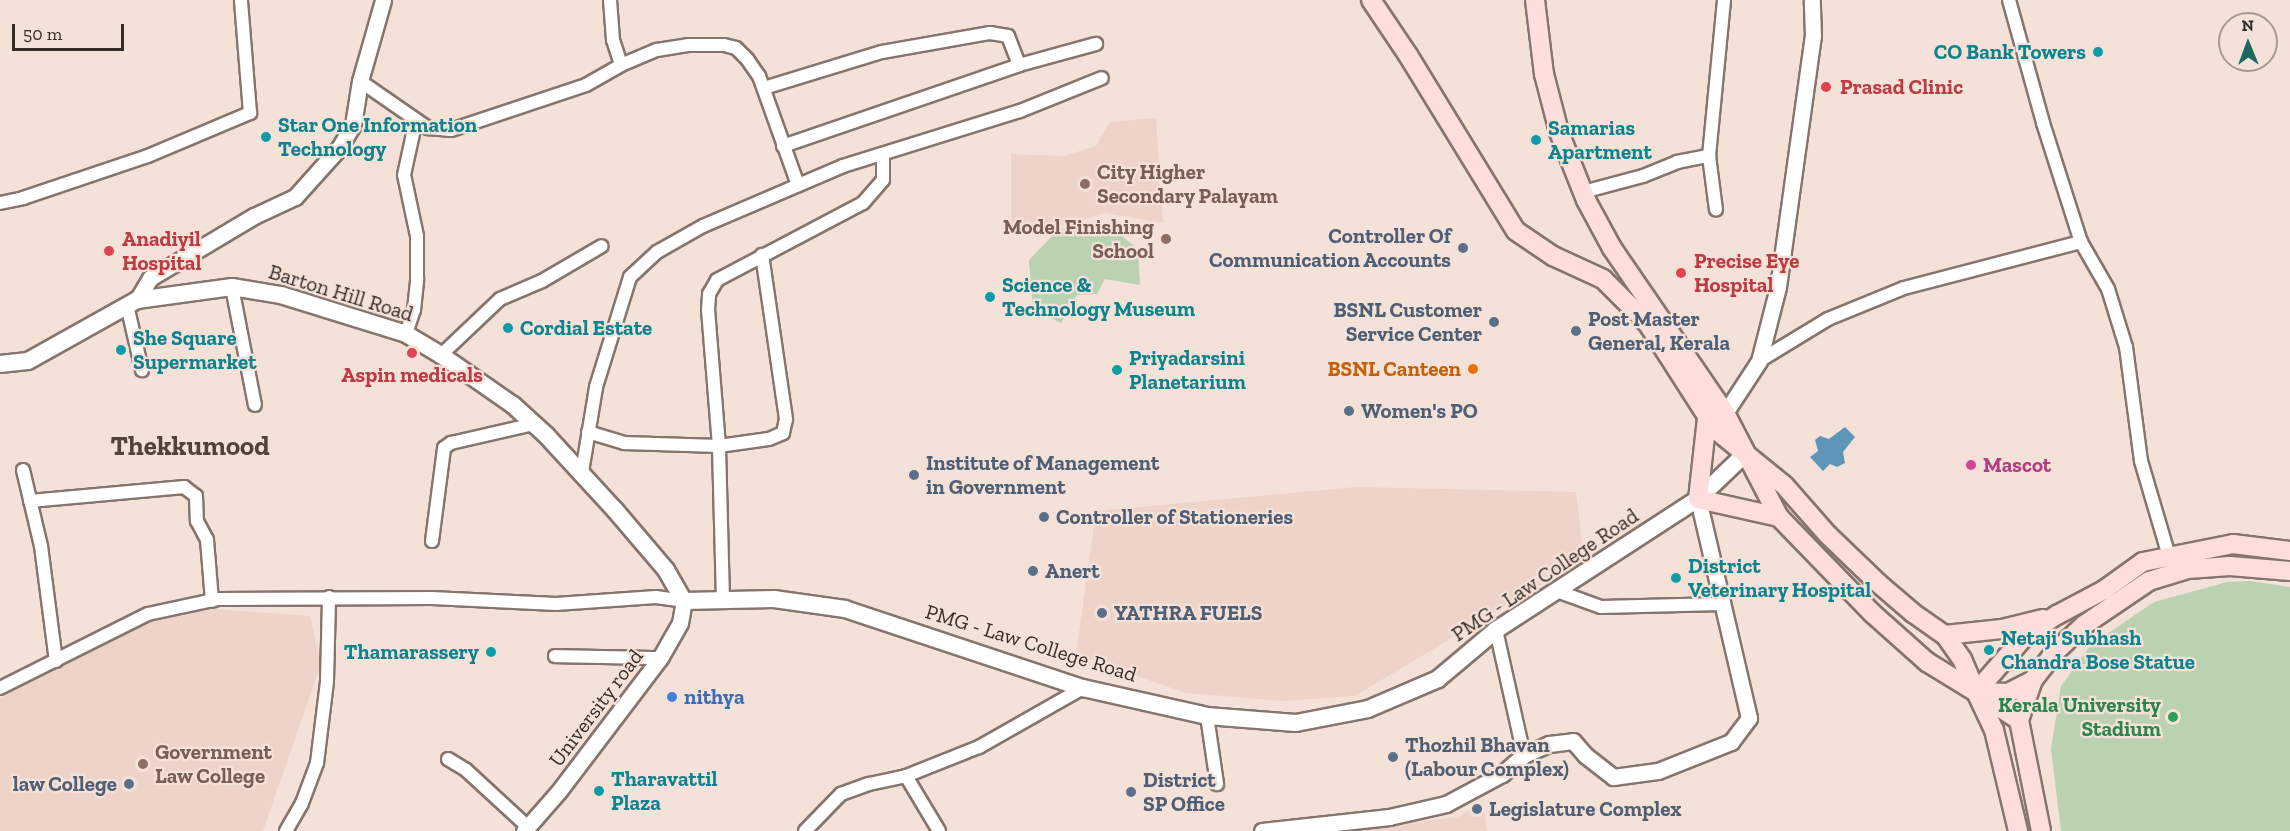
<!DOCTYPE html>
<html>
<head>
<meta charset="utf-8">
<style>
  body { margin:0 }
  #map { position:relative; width:2290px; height:831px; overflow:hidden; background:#f4e1d8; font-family:"Zilla Slab",serif }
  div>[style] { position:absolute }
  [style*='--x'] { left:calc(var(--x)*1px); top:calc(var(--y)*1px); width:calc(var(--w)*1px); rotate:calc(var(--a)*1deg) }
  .built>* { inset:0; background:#eed4c8 }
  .green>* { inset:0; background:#bad1b2 }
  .water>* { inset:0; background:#5f95b8 }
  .roads { filter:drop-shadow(2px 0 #85756d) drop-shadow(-2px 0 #85756d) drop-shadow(0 2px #85756d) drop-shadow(0 -2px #85756d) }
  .minor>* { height:12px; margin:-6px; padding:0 6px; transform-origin:6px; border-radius:6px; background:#fff }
  .tertiary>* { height:15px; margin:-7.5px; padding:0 7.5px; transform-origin:7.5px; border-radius:7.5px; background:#fff }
  .secondary>* { height:16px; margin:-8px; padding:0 8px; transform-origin:8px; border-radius:8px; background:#fff }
  .primary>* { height:18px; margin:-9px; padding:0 9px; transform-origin:9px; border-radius:9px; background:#fddedc }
  .dots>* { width:16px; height:16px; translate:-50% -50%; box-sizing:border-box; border:3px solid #f4e1d8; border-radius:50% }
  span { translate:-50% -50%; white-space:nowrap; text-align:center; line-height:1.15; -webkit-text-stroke:4.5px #f4e1d8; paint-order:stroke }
  .culture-label { font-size:21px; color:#0d838f; font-weight:700 }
  .right { translate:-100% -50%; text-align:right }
  .left { translate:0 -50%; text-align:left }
  .health-label { font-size:21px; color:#be3a42; font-weight:700 }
  .education-label { font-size:21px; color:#785e54; font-weight:700 }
  .service-label { font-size:21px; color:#4e5e75; font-weight:700 }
  .street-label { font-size:21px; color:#332c28 }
  .food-label { font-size:21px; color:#c56008; font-weight:700 }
  .hotel-label { font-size:21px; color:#b23c85; font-weight:700 }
  .shop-label { font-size:21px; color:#366cbe; font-weight:700 }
  .leisure-label { font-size:21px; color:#27864d; font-weight:700 }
  .district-label { font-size:27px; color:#51423a; font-weight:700 }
  .north { position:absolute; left:2218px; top:12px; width:60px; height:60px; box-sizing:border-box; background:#f4e1d8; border:2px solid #a79992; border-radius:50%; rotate:359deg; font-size:16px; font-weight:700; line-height:24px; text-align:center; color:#332c28 }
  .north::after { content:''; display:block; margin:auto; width:21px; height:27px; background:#1c675f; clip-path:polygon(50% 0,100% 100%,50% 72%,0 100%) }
  .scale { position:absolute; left:12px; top:24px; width:112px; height:27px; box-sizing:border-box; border:3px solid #332c28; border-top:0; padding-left:8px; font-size:18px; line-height:21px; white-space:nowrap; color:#332c28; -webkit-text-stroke:4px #f4e1d8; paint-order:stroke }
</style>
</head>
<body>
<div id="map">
  <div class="built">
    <div style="clip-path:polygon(1156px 118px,1163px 223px,1105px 213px,1056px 228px,1011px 227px,1011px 154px,1064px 156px,1096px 146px,1110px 122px)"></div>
    <div style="clip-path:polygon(1356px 487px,1576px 492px,1584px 559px,1355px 696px,1283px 701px,1186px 693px,1076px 655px,1096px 511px)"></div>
    <div style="clip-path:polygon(213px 609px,310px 616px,321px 664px,263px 831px,0 831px,0 698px,147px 623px)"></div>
    <div style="clip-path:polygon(1483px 802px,1487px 831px,1343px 831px,1458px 817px)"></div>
  </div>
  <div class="green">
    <div style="clip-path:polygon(1110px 227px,1138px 249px,1140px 285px,1105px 279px,1097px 294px,1077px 295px,1061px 323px,1033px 309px,1029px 260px,1059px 229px)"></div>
    <div style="clip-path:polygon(2250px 581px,2290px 587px,2290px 831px,2061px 831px,2051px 749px,2061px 686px,2091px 645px,2154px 602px,2227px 582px)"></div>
  </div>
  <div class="water">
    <div style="clip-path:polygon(1845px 427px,1855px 437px,1843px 452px,1845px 463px,1837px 467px,1830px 464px,1823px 471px,1810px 457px,1818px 451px,1815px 440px,1820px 436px,1829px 439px)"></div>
  </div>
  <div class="roads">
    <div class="minor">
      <div style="--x:610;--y:0;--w:40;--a:85.7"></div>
      <div style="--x:613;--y:40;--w:26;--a:72"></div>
      <div style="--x:2009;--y:0;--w:128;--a:74.5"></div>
      <div style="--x:2043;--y:123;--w:125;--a:72.3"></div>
      <div style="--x:2081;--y:242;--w:54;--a:60.1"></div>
      <div style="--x:2108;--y:289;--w:61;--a:72.8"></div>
      <div style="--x:2126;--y:347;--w:115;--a:82.5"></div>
      <div style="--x:2141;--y:461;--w:99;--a:73.6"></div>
      <div style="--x:360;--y:81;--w:83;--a:34.7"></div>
      <div style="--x:428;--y:128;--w:23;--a:5"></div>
      <div style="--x:451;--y:130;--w:142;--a:-18.4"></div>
      <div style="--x:586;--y:85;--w:40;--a:-29.7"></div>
      <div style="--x:621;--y:65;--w:39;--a:-23"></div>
      <div style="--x:657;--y:50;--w:31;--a:-9"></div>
      <div style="--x:688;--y:45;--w:36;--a:0"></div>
      <div style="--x:724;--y:45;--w:12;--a:14"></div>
      <div style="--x:736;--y:48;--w:16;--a:45"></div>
      <div style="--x:747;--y:59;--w:21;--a:55"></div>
      <div style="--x:759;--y:76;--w:116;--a:70.3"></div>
      <div style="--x:764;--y:88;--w:123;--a:-17"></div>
      <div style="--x:882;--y:52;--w:110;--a:-10"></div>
      <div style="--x:990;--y:33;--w:18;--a:9"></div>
      <div style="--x:1008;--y:36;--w:31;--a:69"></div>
      <div style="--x:783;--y:146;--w:250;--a:-18.9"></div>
      <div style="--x:1019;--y:65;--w:80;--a:-15.3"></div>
      <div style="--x:1709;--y:156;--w:54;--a:82.6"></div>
      <div style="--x:1583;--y:192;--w:62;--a:-14.9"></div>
      <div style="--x:1643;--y:176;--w:37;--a:-22"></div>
      <div style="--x:1677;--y:162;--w:33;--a:-11"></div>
      <div style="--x:1709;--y:156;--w:157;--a:-84.5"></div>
      <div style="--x:0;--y:203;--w:24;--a:-12"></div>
      <div style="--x:23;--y:198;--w:132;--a:-18.6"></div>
      <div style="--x:148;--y:156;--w:111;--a:-22.9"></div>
      <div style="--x:250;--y:113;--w:113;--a:-94.6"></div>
      <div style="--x:232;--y:287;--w:120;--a:79"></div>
      <div style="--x:127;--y:305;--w:67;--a:77"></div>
      <div style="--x:406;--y:334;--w:25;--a:-72"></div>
      <div style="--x:414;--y:310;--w:31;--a:-84"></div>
      <div style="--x:417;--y:279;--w:43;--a:-90"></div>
      <div style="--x:417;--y:236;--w:62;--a:-102"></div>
      <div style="--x:404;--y:175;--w:56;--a:-77.7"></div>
      <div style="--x:441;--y:355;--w:81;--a:-43.5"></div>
      <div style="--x:500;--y:299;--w:46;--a:-23.2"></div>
      <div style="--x:542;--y:281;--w:69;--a:-30.3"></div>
      <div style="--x:1759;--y:361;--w:81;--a:-31.3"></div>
      <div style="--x:1828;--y:319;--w:82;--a:-22.2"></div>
      <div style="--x:1904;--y:288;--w:183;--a:-14.6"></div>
      <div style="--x:588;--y:432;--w:38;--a:17"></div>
      <div style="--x:624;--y:443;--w:95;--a:1.8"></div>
      <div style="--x:719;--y:446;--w:50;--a:-8"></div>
      <div style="--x:769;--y:439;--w:15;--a:-23"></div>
      <div style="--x:783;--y:433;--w:14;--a:-78"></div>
      <div style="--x:786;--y:419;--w:166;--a:-98.3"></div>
      <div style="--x:23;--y:470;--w:78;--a:76.7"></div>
      <div style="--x:41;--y:546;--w:116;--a:82.6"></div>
      <div style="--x:582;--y:472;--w:86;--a:-80.6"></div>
      <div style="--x:596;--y:387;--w:115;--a:-72.8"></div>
      <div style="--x:630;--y:277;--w:37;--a:-43"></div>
      <div style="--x:657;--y:252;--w:53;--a:-29.5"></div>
      <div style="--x:703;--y:226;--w:152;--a:-23.2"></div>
      <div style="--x:843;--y:166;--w:185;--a:-17.3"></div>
      <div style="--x:1020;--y:111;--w:88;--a:-21.9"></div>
      <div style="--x:30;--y:501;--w:155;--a:-5.2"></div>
      <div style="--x:184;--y:487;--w:15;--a:37"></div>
      <div style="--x:196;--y:496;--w:25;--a:88"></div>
      <div style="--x:197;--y:521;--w:21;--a:62"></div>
      <div style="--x:207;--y:540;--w:61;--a:85.3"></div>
      <div style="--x:432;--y:541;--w:94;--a:-82.6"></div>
      <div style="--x:444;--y:448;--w:9;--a:-36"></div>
      <div style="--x:451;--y:443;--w:85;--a:-12.9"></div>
      <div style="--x:1557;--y:591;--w:47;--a:20"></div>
      <div style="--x:1601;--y:607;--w:121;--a:-1.4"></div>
      <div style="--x:723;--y:600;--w:154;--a:-91.5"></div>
      <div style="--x:719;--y:446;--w:136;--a:-94.6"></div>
      <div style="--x:708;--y:310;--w:16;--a:-86"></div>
      <div style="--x:709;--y:294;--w:16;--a:-60"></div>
      <div style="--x:717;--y:280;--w:165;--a:-27.8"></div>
      <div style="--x:863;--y:203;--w:30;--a:-49"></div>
      <div style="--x:883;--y:180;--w:26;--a:-90"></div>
      <div style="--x:1496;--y:630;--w:128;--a:77.4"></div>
      <div style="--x:555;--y:656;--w:105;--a:1.1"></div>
      <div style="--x:0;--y:688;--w:165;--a:-26.6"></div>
      <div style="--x:148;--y:614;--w:72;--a:-12.1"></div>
      <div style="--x:218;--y:599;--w:214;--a:-0.3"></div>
      <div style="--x:432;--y:598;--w:124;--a:2.8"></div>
      <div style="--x:556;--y:604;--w:100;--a:-4"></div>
      <div style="--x:656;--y:597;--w:28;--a:8"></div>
      <div style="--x:1207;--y:716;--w:69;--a:81.6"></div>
      <div style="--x:448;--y:759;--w:21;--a:31"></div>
      <div style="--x:466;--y:770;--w:84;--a:42.6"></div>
      <div style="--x:906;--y:776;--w:64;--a:59"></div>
      <div style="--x:286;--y:831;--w:32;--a:-60"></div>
      <div style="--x:302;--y:803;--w:43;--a:-69.4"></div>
      <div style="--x:317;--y:763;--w:83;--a:-83"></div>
      <div style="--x:327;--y:681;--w:84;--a:-88.6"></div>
      <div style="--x:805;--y:831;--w:52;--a:-45.8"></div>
      <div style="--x:841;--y:794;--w:30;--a:-20"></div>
      <div style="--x:869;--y:784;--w:38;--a:-12"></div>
      <div style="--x:906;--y:776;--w:79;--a:-21.7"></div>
      <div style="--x:979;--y:747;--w:120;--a:-29.6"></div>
    </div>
    <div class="tertiary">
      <div style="--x:137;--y:300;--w:26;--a:-59"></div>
      <div style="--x:150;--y:278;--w:121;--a:-30.8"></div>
      <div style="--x:254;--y:216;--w:45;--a:-24.9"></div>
      <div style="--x:295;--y:197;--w:66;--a:-48.1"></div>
      <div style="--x:339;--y:148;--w:27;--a:-59"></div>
      <div style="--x:353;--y:125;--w:45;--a:-81"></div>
      <div style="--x:360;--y:81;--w:84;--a:-74.1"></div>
      <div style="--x:1717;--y:417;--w:9;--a:-27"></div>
      <div style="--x:1725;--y:413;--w:62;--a:-56.8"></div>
      <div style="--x:1759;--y:361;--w:76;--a:-75.6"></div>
      <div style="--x:1778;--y:287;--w:253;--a:-82.1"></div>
      <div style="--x:1813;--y:36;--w:36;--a:-92"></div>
      <div style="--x:524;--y:831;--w:53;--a:-48.8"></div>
      <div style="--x:559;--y:791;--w:167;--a:-52.8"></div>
      <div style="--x:660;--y:658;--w:40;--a:-60.3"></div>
      <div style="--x:680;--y:623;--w:22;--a:-80"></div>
      <div style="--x:1262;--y:831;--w:128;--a:-6.3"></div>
      <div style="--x:1389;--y:817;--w:58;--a:-12.8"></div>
      <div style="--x:1446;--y:804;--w:64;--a:-28.2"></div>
      <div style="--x:1502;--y:774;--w:29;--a:-41"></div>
      <div style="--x:1524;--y:755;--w:27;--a:-24"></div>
      <div style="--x:1549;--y:744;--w:24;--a:-7"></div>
      <div style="--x:1573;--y:741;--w:18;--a:49"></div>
      <div style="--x:1585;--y:755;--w:36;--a:38"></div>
      <div style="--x:1613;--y:777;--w:45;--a:-7.6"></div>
      <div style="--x:1658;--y:771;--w:79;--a:-21.7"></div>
      <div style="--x:1731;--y:742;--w:30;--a:-53"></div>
      <div style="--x:1749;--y:718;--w:225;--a:-103.1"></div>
    </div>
    <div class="secondary">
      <div style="--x:0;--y:364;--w:28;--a:-6"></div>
      <div style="--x:28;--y:361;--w:125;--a:-29.2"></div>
      <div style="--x:137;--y:300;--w:96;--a:-7.8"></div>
      <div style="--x:232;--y:287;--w:50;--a:9.3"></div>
      <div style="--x:281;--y:295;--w:131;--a:17.3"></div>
      <div style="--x:406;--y:334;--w:41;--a:31"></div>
      <div style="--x:441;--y:355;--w:88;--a:34.8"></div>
      <div style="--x:513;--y:405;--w:45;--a:42.3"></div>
      <div style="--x:546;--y:435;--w:102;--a:47.4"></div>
      <div style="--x:615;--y:510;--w:79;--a:49.6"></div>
      <div style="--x:666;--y:570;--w:36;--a:60"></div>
      <div style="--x:684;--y:601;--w:90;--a:-1.3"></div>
      <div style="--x:774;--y:599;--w:72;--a:8"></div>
      <div style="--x:845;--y:609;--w:251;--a:18.4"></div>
      <div style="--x:1083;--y:688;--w:127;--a:12.7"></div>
      <div style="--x:1207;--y:716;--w:89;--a:4.5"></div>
      <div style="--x:1296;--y:723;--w:73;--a:-11"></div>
      <div style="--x:1368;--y:709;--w:76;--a:-23.2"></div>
      <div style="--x:1438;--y:679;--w:76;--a:-40.2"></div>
      <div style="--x:1496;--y:630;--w:241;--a:-33"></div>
      <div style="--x:1698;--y:499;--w:65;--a:-43.8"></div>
    </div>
    <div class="primary">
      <div style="--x:1371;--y:0;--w:66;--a:56.1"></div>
      <div style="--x:1408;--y:55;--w:206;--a:58.5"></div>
      <div style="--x:1516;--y:231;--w:45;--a:34"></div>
      <div style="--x:1553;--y:256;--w:55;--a:24.7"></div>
      <div style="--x:1603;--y:279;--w:64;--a:45"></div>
      <div style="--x:1648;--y:324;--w:126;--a:57.3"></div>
      <div style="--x:1716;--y:430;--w:87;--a:39"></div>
      <div style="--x:1784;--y:485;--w:67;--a:48.7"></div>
      <div style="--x:1828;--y:535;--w:69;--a:43.8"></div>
      <div style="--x:1878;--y:583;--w:46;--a:40.6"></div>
      <div style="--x:1913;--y:613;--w:39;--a:35"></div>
      <div style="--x:1945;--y:635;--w:29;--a:55"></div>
      <div style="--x:1962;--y:659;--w:36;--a:67"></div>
      <div style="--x:1976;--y:692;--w:51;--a:33.1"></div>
      <div style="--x:2019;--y:720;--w:113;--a:78.8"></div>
      <div style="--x:1535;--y:0;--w:75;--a:83.1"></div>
      <div style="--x:1544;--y:74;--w:60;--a:75.5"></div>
      <div style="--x:1559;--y:132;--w:73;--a:68.3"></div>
      <div style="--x:1586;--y:200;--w:55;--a:61.6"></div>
      <div style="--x:1612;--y:248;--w:200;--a:55.6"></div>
      <div style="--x:1725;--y:413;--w:117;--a:62.6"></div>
      <div style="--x:1779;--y:517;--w:134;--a:45.9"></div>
      <div style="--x:1872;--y:613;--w:74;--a:41.7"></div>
      <div style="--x:1927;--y:662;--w:57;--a:31.5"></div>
      <div style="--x:1976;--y:692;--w:42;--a:64.7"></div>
      <div style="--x:1994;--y:730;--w:104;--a:76.6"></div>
      <div style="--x:1707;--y:418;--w:81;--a:96.3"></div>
      <div style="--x:1698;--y:499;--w:83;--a:12.5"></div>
      <div style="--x:1945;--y:635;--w:57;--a:-6"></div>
      <div style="--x:2002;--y:629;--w:42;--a:-13.7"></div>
      <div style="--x:1976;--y:692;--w:73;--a:-48.9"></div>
      <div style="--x:2024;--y:637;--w:40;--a:-34"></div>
      <div style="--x:2057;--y:615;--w:53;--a:-28"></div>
      <div style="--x:2104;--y:590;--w:48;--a:-35.7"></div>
      <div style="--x:2143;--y:562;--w:92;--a:-11.3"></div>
      <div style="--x:2233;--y:544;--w:57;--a:7"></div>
      <div style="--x:1978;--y:692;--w:30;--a:2"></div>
      <div style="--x:2008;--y:693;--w:28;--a:-27"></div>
      <div style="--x:2033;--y:680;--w:34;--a:-52"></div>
      <div style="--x:2054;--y:653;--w:41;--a:-43"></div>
      <div style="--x:2084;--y:625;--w:78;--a:-34.1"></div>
      <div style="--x:2149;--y:581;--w:41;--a:-17.1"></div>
      <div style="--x:2188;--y:569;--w:42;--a:-4.1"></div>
      <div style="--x:2230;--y:566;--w:60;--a:4.8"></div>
      <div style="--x:2019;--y:720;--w:42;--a:-70.7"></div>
    </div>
  </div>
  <div class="dots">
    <div style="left:2098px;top:52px;background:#0f9aa8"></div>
    <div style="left:1826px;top:87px;background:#e0444e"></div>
    <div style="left:266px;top:137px;background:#0f9aa8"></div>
    <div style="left:1536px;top:140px;background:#0f9aa8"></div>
    <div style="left:1085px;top:184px;background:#8d6e63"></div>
    <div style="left:1166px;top:239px;background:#8d6e63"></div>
    <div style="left:1463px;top:248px;background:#5c6f8a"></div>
    <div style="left:109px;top:251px;background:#e0444e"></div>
    <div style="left:1681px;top:273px;background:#e0444e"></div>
    <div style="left:990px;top:297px;background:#0f9aa8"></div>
    <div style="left:1494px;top:322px;background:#5c6f8a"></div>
    <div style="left:508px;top:328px;background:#0f9aa8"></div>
    <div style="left:1576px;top:331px;background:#5c6f8a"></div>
    <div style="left:121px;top:350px;background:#0f9aa8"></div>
    <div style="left:412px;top:353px;background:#e0444e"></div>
    <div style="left:1473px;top:369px;background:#e8710a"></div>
    <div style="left:1117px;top:370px;background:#0f9aa8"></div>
    <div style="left:1349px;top:411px;background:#5c6f8a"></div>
    <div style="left:1971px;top:465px;background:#d1479c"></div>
    <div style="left:914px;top:475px;background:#5c6f8a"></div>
    <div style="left:1044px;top:517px;background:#5c6f8a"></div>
    <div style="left:1033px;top:571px;background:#5c6f8a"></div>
    <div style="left:1676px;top:578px;background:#0f9aa8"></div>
    <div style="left:1102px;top:613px;background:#5c6f8a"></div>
    <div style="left:1989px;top:650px;background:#0f9aa8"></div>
    <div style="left:491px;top:652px;background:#0f9aa8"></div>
    <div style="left:672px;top:697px;background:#3f7fe0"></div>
    <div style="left:2173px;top:717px;background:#2e9e5b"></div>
    <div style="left:1393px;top:757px;background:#5c6f8a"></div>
    <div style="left:143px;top:764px;background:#8d6e63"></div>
    <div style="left:129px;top:784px;background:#5c6f8a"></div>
    <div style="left:599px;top:791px;background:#0f9aa8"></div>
    <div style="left:1131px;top:792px;background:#5c6f8a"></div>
    <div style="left:1477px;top:809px;background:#5c6f8a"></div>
  </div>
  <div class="culture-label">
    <span class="right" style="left:2086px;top:52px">CO Bank Towers</span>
    <span class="left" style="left:278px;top:137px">Star One Information<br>Technology</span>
    <span class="left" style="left:1548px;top:140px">Samarias<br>Apartment</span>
    <span class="left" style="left:1002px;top:297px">Science &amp;<br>Technology Museum</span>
    <span class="left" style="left:520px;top:328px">Cordial Estate</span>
    <span class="left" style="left:133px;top:350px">She Square<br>Supermarket</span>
    <span class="left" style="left:1129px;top:370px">Priyadarsini<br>Planetarium</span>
    <span class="left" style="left:1688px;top:578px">District<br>Veterinary Hospital</span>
    <span class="left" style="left:2001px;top:650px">Netaji Subhash<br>Chandra Bose Statue</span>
    <span class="right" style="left:479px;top:652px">Thamarassery</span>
    <span class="left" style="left:611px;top:791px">Tharavattil<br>Plaza</span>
  </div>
  <div class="health-label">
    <span class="left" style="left:1840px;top:87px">Prasad Clinic</span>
    <span class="left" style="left:122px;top:251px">Anadiyil<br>Hospital</span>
    <span class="left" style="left:1694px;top:273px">Precise Eye<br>Hospital</span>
    <span style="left:412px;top:375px">Aspin medicals</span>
  </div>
  <div class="education-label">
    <span class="left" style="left:1097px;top:184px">City Higher<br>Secondary Palayam</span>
    <span class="right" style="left:1154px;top:239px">Model Finishing<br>School</span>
    <span class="left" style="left:155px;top:764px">Government<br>Law College</span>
  </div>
  <div class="service-label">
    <span class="right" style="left:1451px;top:248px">Controller Of<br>Communication Accounts</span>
    <span class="right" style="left:1482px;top:322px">BSNL Customer<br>Service Center</span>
    <span class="left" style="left:1588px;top:331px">Post Master<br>General, Kerala</span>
    <span class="left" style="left:1361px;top:411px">Women's PO</span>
    <span class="left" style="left:926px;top:475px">Institute of Management<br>in Government</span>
    <span class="left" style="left:1056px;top:517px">Controller of Stationeries</span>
    <span class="left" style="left:1045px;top:571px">Anert</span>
    <span class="left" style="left:1114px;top:613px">YATHRA FUELS</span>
    <span class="left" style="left:1405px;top:757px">Thozhil Bhavan<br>(Labour Complex)</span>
    <span class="left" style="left:1143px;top:792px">District<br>SP Office</span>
    <span class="right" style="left:117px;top:784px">law College</span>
    <span class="left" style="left:1489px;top:809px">Legislature Complex</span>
  </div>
  <div class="street-label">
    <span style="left:341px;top:293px;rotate:17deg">Barton Hill Road</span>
    <span style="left:1545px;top:575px;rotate:-34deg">PMG - Law College Road</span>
    <span style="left:1031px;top:643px;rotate:17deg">PMG - Law College Road</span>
    <span style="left:596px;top:708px;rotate:-53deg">University road</span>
  </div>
  <div class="food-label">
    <span class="right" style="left:1461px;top:369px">BSNL Canteen</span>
  </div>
  <div class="hotel-label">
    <span class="left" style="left:1983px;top:465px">Mascot</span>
  </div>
  <div class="shop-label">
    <span class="left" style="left:684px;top:697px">nithya</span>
  </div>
  <div class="leisure-label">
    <span class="right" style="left:2161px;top:717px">Kerala University<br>Stadium</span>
  </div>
  <div class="district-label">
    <span style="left:190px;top:447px">Thekkumood</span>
  </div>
  <div class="north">N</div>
  <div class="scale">50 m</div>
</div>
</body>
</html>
